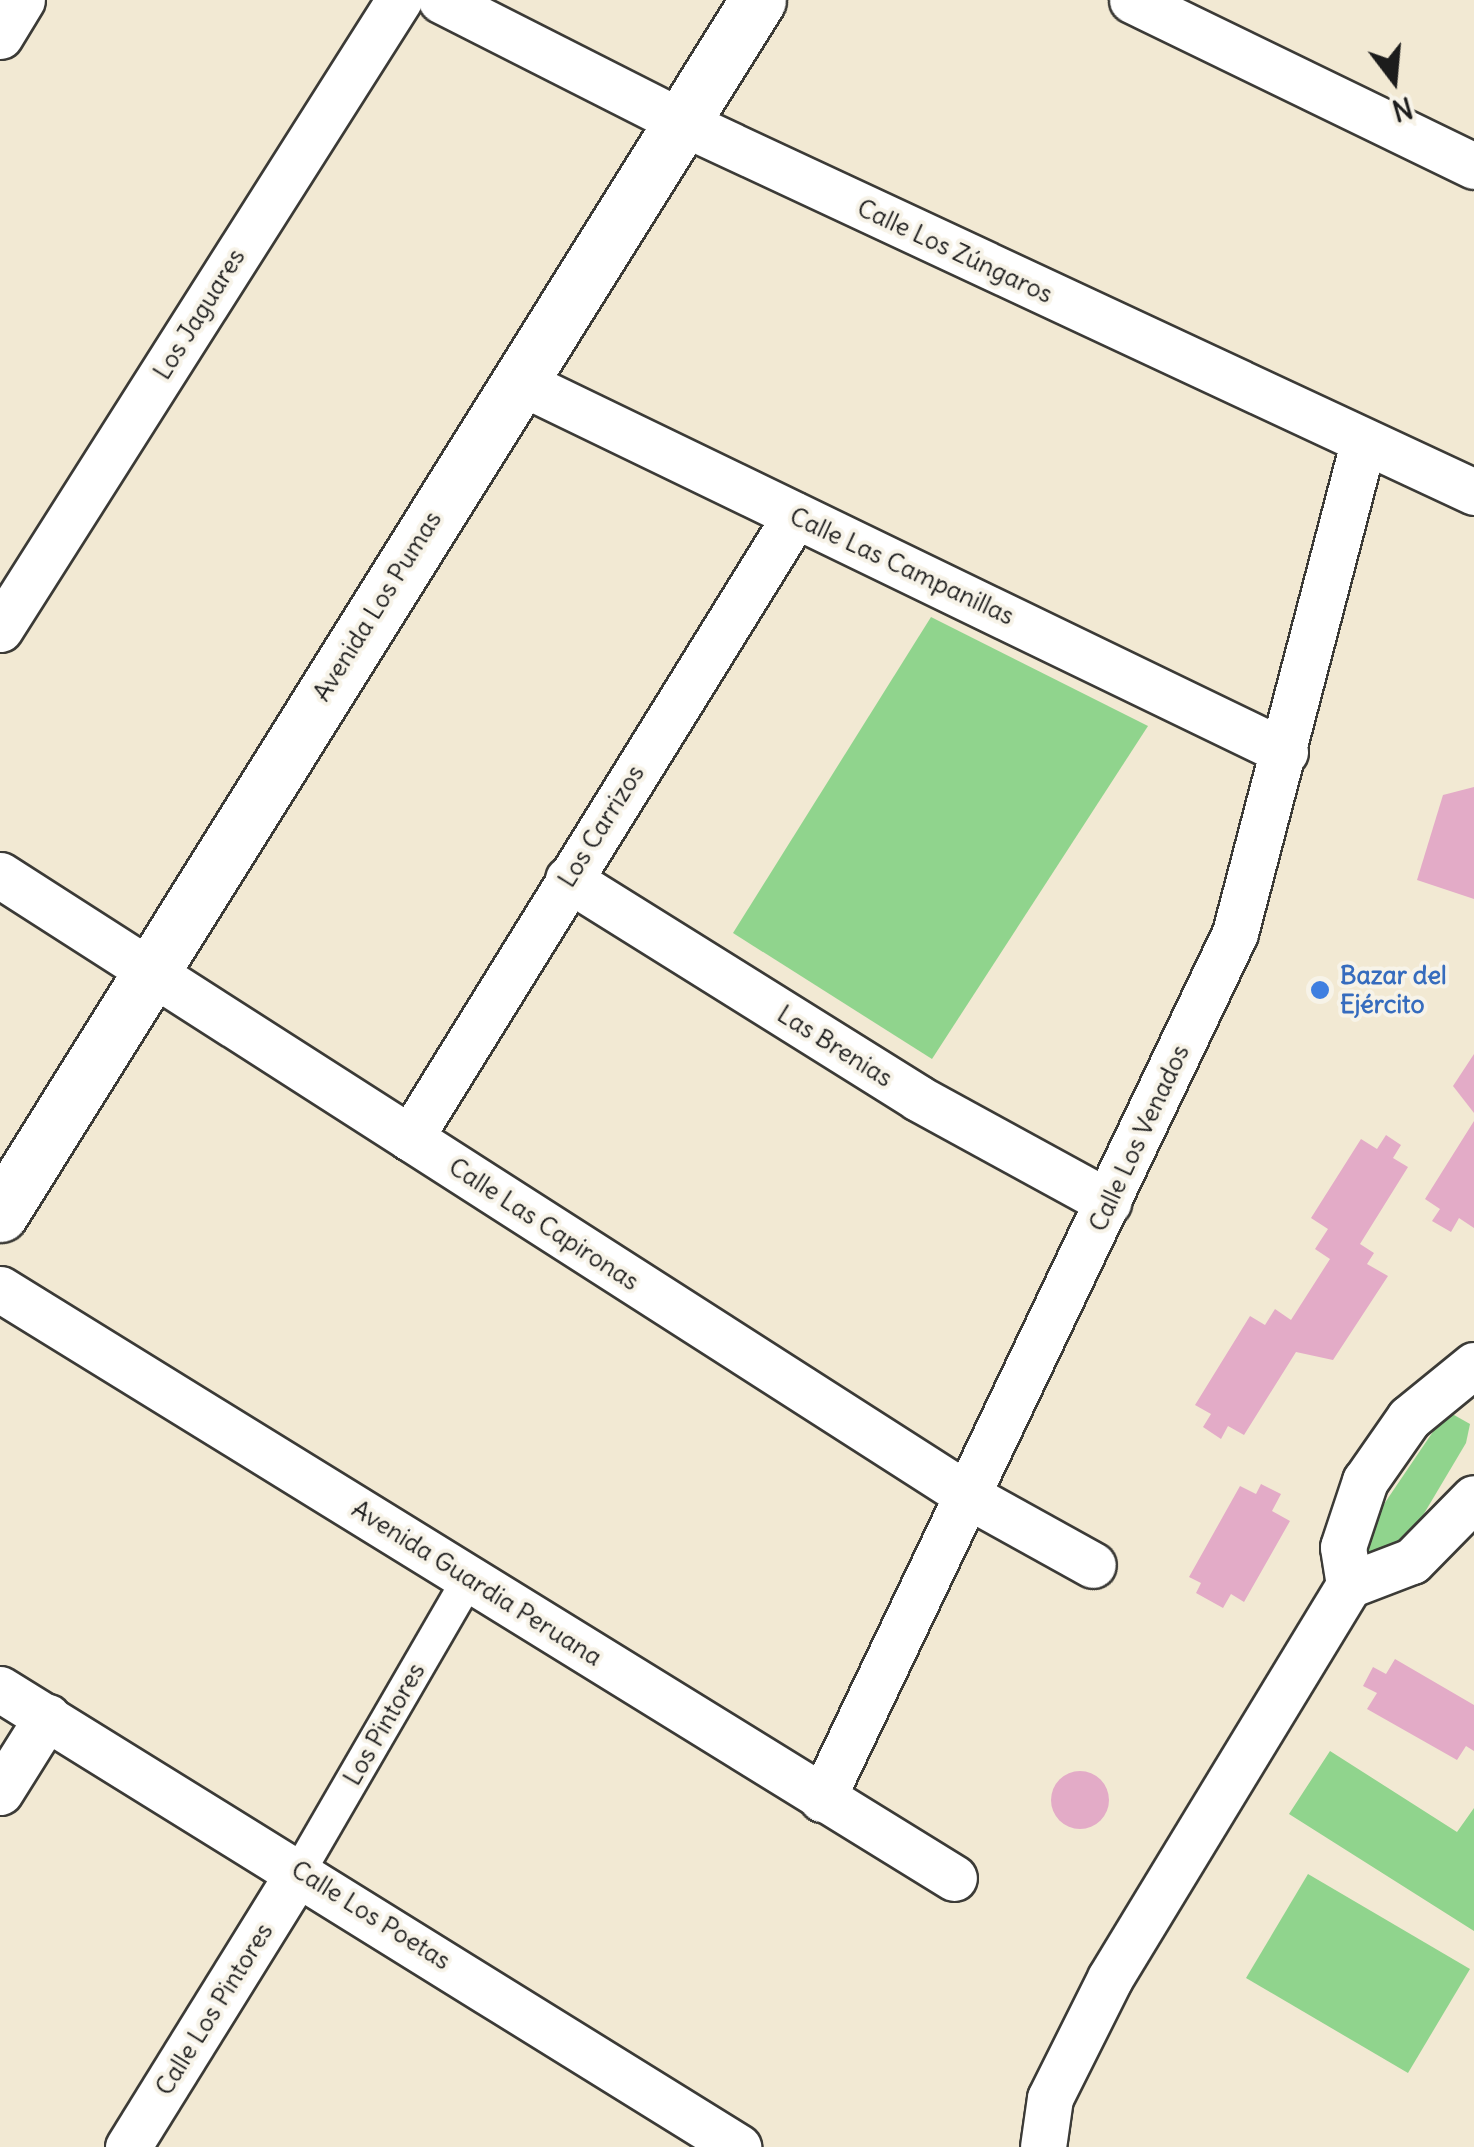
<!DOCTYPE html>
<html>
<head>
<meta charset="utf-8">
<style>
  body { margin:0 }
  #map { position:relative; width:1474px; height:2147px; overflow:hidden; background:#f2e9d3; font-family:Delius,sans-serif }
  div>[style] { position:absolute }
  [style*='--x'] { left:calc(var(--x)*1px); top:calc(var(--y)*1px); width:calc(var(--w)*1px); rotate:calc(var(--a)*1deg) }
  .green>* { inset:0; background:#90d48d }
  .building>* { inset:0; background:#e3abc7 }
  .round { border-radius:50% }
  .roads { filter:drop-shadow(2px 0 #3c3b37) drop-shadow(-2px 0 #3c3b37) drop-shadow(0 2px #3c3b37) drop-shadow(0 -2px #3c3b37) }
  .pedestrian>* { height:32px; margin:-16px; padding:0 16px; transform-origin:16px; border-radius:16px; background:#fff }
  .minor>* { height:45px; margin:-22.5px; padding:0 22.5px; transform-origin:22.5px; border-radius:22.5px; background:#fff }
  .tertiary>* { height:55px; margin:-27.5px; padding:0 27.5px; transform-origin:27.5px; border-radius:27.5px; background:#fff }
  .dots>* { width:28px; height:28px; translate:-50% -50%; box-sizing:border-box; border:5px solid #f7f3e8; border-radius:50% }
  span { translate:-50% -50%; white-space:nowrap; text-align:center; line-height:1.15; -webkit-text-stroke:8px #f7f3e8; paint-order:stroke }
  .street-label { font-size:25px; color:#1c1c1c }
  .shop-label { font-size:25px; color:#366cbe; font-weight:700 }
  .left { translate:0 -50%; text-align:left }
  .north { position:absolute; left:1344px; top:30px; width:100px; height:100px; -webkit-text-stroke:8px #f7f3e8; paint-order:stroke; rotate:164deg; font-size:28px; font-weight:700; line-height:40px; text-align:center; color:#1c1c1c }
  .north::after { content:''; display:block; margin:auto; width:35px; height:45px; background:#1c1c1c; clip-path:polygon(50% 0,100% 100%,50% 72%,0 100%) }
</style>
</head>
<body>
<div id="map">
  <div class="green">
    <div style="clip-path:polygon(931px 617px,1148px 726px,932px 1059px,733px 933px)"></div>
    <div style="clip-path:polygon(1447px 1411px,1470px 1424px,1466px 1443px,1397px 1559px,1368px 1567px,1361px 1538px)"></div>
    <div style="clip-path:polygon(1330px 1751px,1457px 1832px,1474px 1808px,1474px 1931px,1289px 1814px)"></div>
    <div style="clip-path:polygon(1308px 1874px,1470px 1969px,1408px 2073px,1246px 1978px)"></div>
  </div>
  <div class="building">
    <div style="clip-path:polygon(1474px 787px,1474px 899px,1417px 880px,1443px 795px)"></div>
    <div style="clip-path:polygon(1474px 1054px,1474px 1113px,1453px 1086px)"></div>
    <div style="clip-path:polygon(1474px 1121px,1474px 1228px,1459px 1218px,1451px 1232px,1432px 1221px,1440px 1209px,1425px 1199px)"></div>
    <div style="clip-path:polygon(1386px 1135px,1401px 1145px,1393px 1158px,1408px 1167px,1360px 1244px,1374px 1253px,1367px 1264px,1388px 1276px,1333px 1360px,1296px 1352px,1244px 1435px,1228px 1426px,1221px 1439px,1203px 1427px,1211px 1414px,1195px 1405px,1250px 1316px,1265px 1325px,1275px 1309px,1291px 1320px,1330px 1259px,1315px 1249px,1328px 1229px,1311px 1218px,1361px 1139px,1377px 1149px)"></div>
    <div style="clip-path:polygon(1261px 1484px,1281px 1494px,1272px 1511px,1290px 1521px,1244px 1602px,1231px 1594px,1223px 1608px,1196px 1593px,1201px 1583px,1189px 1577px,1240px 1486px,1256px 1494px)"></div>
    <div style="clip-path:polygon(1395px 1659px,1474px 1705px,1474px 1751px,1466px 1746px,1457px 1760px,1367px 1709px,1377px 1693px,1363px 1686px,1373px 1667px,1386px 1674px)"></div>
    <div class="round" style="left:1051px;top:1771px;width:58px;height:58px"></div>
  </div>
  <div class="roads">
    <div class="pedestrian">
      <div style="--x:300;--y:1870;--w:337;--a:-59.9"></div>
    </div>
    <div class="minor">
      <div style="--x:441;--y:0;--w:269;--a:26.9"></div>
      <div style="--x:681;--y:122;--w:875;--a:25.01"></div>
      <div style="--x:1132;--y:0;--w:380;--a:25.9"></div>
      <div style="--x:0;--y:36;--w:42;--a:-58.6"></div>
      <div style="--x:518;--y:381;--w:852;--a:25.81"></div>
      <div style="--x:0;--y:629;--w:745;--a:-57.61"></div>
      <div style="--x:0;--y:875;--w:1155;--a:32.66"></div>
      <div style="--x:972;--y:1498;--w:138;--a:29"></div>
      <div style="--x:568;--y:879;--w:413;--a:32"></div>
      <div style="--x:918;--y:1098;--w:217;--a:28.7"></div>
      <div style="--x:410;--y:1138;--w:732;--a:-58.24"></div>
      <div style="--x:0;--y:1289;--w:1121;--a:31.69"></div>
      <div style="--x:1349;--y:1585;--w:38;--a:-99"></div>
      <div style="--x:1343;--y:1547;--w:70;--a:-71.6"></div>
      <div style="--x:1365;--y:1481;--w:77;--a:-55.1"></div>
      <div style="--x:1409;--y:1418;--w:84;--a:-39.2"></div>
      <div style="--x:0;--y:1689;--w:869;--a:31.82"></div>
      <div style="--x:0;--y:1792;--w:89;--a:-57.9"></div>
      <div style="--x:822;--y:1799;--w:959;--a:-64.5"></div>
      <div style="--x:1235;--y:933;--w:506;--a:-75.36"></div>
      <div style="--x:128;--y:2147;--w:326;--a:-58.2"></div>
      <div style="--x:1043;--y:2147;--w:49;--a:-81.9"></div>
      <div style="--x:1050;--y:2098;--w:134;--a:-63.4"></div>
      <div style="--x:1110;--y:1978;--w:460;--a:-58.7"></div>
      <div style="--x:1349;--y:1585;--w:67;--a:-20.9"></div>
      <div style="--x:1412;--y:1561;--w:88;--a:-45.5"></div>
    </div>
    <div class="tertiary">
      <div style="--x:0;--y:1214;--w:1431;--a:-58.02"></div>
    </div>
  </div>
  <div class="dots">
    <div style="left:1320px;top:990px;background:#3f7fe0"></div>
  </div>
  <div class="street-label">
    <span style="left:955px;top:251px;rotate:25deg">Calle Los Zúngaros</span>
    <span style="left:199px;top:314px;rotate:-58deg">Los Jaguares</span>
    <span style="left:902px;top:566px;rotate:25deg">Calle Las Campanillas</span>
    <span style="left:377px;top:606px;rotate:-58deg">Avenida Los Pumas</span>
    <span style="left:601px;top:826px;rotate:-58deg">Los Carrizos</span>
    <span style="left:835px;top:1046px;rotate:32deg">Las Brenias</span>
    <span style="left:1139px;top:1138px;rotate:-65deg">Calle Los Venados</span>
    <span style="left:544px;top:1224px;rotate:33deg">Calle Las Capironas</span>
    <span style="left:477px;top:1583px;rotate:32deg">Avenida Guardia Peruana</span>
    <span style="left:384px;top:1724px;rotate:-60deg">Los Pintores</span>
    <span style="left:371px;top:1915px;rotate:32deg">Calle Los Poetas</span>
    <span style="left:214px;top:2009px;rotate:-58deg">Calle Los Pintores</span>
  </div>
  <div class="shop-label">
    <span class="left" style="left:1340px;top:990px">Bazar del<br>Ejército</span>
  </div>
  <div class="north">N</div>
</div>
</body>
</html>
